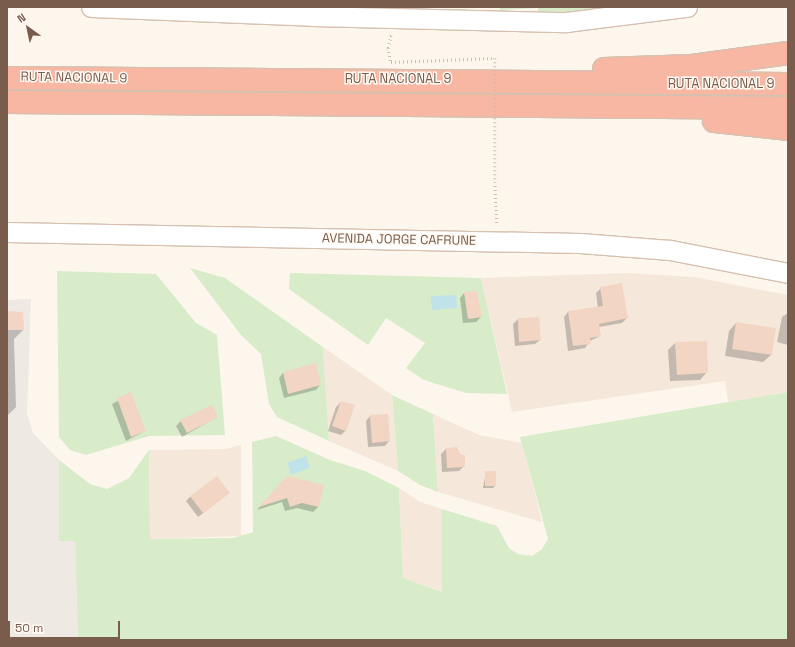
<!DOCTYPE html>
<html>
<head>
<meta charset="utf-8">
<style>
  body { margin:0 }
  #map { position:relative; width:795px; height:647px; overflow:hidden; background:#fdf6ec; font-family:"Space Grotesk",sans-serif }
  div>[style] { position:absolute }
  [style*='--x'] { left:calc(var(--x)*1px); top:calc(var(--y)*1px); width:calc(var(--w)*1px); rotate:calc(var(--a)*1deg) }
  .residential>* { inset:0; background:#f5e8da }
  .industrial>* { inset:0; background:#efe9e4 }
  .green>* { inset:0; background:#d8ecc9 }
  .water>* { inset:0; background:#bfe3e8 }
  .shadow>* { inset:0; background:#0003 }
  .building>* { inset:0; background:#f3d5c3 }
  .path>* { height:2.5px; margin-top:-1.25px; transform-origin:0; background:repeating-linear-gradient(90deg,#d9b8a5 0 1px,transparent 0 4px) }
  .roads { filter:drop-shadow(1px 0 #d6c0b0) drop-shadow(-1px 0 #d6c0b0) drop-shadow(0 1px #d6c0b0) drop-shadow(0 -1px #d6c0b0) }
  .secondary>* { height:19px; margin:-9.5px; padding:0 9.5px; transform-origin:9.5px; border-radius:9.5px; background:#fff }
  .highway>* { height:22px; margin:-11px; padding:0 11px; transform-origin:11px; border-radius:11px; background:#f7b7a3 }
  .path-bridge>* { height:2.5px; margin-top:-1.25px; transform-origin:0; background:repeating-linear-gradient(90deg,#d9b8a5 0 1px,transparent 0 4px) }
  span { translate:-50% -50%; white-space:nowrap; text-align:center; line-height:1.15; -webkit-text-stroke:3px #fffaf3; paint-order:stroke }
  .street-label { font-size:13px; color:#7a5c4d }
  .frame { position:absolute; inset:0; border:8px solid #7a5c4d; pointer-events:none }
  .north { position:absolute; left:8px; top:8px; width:40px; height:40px; -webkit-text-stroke:3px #fffaf3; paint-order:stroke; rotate:327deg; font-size:11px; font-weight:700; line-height:16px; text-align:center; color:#7a5c4d }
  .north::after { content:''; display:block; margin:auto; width:14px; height:18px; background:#7a5c4d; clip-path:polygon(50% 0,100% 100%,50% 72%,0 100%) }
  .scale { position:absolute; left:8px; top:621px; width:112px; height:18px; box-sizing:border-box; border:2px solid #7a5c4d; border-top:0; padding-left:5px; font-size:12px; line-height:14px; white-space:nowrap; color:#7a5c4d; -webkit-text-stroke:3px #fffaf3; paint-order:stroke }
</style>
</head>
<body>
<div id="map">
  <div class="residential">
    <div style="clip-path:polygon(628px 273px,694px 277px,788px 295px,788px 392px,728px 402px,725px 381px,512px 412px,481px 278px)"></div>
    <div style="clip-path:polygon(323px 347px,392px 395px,398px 471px,329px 441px)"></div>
    <div style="clip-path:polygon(433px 414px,479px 435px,522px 443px,542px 522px,438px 492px)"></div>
    <div style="clip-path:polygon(241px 445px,241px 536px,150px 539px,149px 450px,226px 449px)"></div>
    <div style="clip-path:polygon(399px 488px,420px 502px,442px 509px,443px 592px,403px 578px)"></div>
  </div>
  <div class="industrial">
    <div style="clip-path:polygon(31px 299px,27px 414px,33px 433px,59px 460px,59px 540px,75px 540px,78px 640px,7px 640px,7px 300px)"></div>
  </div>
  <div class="green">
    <div style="clip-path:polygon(500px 7px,616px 7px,539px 18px,538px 8px,500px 10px)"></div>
    <div style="clip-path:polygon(190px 268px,225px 278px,323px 347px,329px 441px,277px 417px,269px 404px,261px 354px,241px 335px)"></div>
    <div style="clip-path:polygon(57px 271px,156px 274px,196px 323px,217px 335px,225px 435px,149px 436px,86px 455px,70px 450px,59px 437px)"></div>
    <div style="clip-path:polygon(290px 273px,481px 278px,507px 394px,466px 393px,424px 380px,406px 368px,425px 343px,386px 318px,368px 345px,289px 289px)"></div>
    <div style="clip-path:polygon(788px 392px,788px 640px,78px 640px,75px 541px,59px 541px,59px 460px,90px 484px,107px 489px,129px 478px,149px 450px,150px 539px,233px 538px,253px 532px,252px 442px,276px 436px,330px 460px,365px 471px,399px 488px,403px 578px,442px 592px,442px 509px,497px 526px,509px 548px,518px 554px,532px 556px,542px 549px,548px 539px,520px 437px)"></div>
    <div style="clip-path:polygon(392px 395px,433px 414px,438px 492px,420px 485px,398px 471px)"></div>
  </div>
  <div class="water">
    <div style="clip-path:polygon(456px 295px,457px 308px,432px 310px,431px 296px)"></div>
    <div style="clip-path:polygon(306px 456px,310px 468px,291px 475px,287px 463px)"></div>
  </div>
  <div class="shadow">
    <div style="clip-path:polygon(601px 288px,627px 318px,622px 323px,599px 327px,600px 336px,590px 341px,585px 348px,568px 351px,564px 317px,568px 312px,598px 308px,596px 293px)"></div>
    <div style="clip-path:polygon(464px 293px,481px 317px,476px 322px,463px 323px,460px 298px)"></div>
    <div style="clip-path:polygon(7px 313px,23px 330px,14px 339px,16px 407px,7px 416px)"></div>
    <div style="clip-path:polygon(788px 313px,788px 345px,777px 342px,782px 317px)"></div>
    <div style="clip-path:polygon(538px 318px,540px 340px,535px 344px,515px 346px,513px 324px,518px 319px)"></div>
    <div style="clip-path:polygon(736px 323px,775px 329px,771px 355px,763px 362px,725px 356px,729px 331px)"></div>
    <div style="clip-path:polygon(675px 343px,707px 372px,700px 380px,670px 381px,668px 350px)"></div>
    <div style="clip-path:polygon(283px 373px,320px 385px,316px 390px,284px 398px,279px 378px)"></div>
    <div style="clip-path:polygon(131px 394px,145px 431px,126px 441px,112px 404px)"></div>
    <div style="clip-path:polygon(341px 402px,346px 430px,341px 435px,328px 431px,336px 407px)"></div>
    <div style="clip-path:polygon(387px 415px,389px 441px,385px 446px,368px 447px,366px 421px,370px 416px)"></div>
    <div style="clip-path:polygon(217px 417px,182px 437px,176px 426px,181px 421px)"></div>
    <div style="clip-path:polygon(456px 448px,464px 466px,459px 471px,442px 472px,441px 454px,446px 449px)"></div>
    <div style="clip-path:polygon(486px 472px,495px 486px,493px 488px,483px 488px)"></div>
    <div style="clip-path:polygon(282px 482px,323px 486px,318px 507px,313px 512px,297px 508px,285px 511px,282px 502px,257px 510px)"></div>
    <div style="clip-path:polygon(191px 496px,224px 497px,198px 517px,186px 501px)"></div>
  </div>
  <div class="building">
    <div style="clip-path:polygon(622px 283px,628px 318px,599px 324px,601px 336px,590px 338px,591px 344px,573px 346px,568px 311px,603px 306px,600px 287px)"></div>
    <div style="clip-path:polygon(477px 291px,482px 317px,468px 319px,464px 292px)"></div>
    <div style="clip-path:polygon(7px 311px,23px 312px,24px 330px,7px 330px)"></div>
    <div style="clip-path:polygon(539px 317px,541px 340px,519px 342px,518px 318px)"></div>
    <div style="clip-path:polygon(736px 322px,776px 328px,772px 355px,732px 349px)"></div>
    <div style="clip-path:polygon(707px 341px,708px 373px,677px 375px,675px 342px)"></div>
    <div style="clip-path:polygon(316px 363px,321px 385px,288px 394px,283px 372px)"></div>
    <div style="clip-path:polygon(131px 392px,146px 431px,131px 437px,117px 398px)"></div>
    <div style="clip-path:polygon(341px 401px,355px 405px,346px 431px,332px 426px)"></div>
    <div style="clip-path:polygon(212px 405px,218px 417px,187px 433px,180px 420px)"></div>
    <div style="clip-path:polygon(388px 414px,390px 441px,372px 443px,370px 415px)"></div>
    <div style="clip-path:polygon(457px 447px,461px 455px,465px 455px,465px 467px,447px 468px,446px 448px)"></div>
    <div style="clip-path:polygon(485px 471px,496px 471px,496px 486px,485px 486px)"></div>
    <div style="clip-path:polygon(217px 476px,230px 493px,203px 513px,190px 496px)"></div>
    <div style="clip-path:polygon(287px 476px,324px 485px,319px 507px,302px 503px,290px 507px,287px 498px,259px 507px)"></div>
  </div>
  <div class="path">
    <div style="--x:388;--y:48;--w:14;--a:-78"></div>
    <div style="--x:495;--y:182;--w:43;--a:87.3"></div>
  </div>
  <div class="roads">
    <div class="secondary">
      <div style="--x:91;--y:7;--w:221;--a:2.3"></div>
      <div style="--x:312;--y:16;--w:254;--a:1.4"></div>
      <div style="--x:566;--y:22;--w:122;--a:-7.1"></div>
      <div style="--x:7;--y:232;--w:573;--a:1.1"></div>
      <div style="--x:580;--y:243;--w:90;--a:4.4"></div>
      <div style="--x:670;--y:250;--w:120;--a:11"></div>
    </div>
    <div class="highway">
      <div style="--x:604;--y:69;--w:88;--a:-2"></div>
      <div style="--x:692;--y:66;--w:97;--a:-7.7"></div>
      <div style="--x:7;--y:78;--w:781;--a:0.44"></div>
      <div style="--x:7;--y:102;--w:781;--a:0.44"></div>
      <div style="--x:714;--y:121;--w:74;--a:6.2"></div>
    </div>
  </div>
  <div class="path-bridge">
    <div style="--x:388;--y:48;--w:14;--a:78"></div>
    <div style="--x:391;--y:62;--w:104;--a:-2.2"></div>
    <div style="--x:495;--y:58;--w:124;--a:90"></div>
  </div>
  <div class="street-label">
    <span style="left:74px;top:78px;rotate:1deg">RUTA NACIONAL 9</span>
    <span style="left:398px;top:79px">RUTA NACIONAL 9</span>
    <span style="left:721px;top:84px">RUTA NACIONAL 9</span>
    <span style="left:399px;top:240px;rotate:1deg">AVENIDA JORGE CAFRUNE</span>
  </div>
  <div class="frame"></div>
  <div class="north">N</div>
  <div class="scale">50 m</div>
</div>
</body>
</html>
